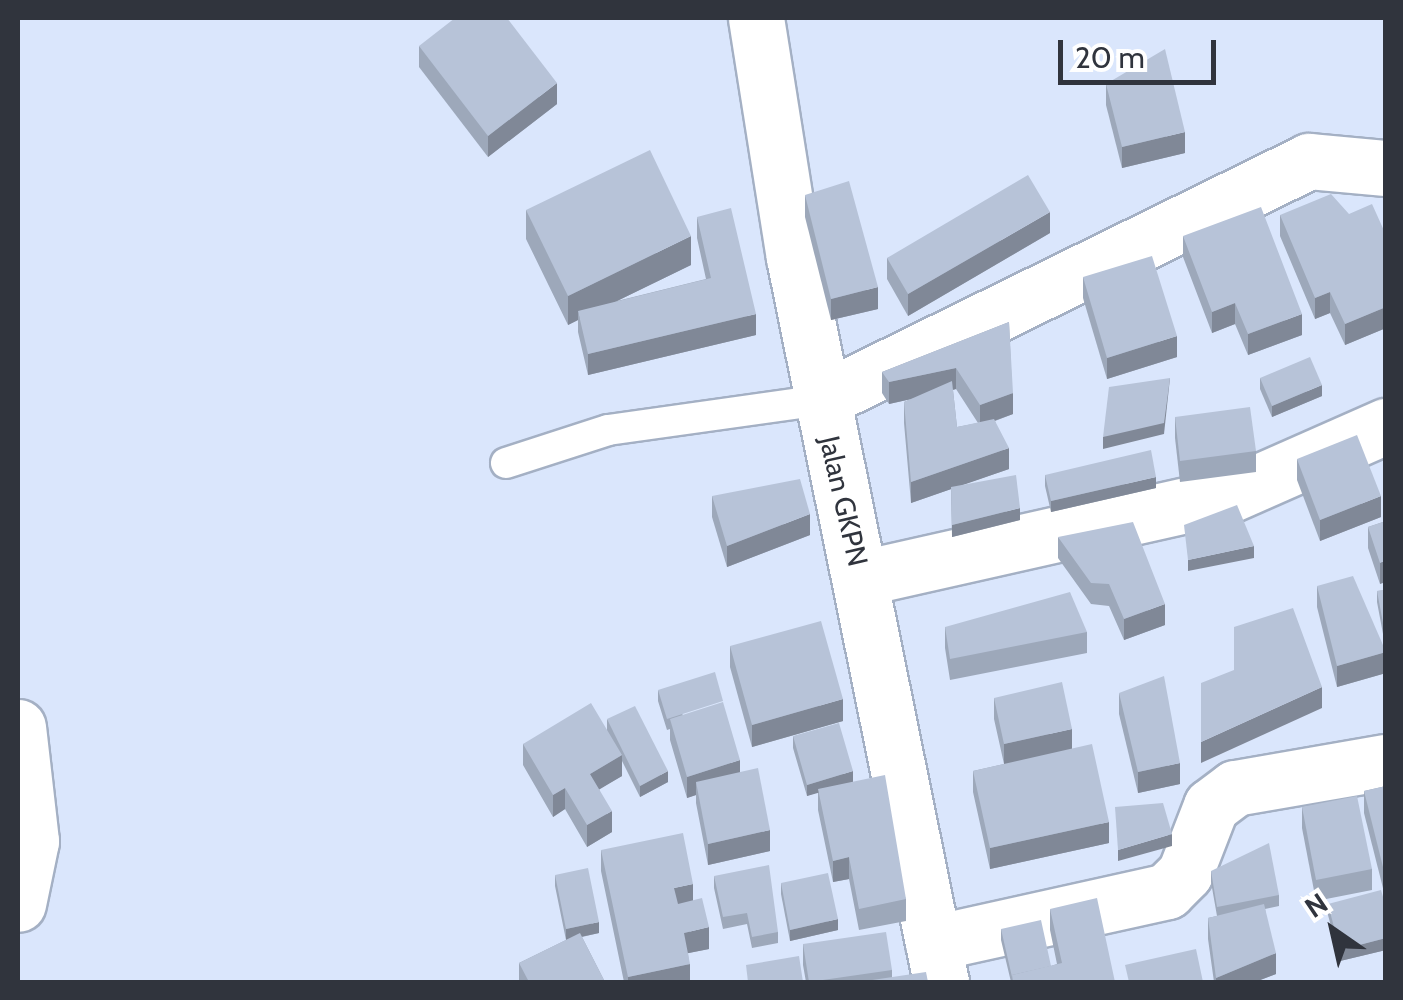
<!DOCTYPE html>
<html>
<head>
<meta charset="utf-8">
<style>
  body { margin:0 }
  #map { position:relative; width:1403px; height:1000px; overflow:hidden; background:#dae6fc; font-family:Cabin,sans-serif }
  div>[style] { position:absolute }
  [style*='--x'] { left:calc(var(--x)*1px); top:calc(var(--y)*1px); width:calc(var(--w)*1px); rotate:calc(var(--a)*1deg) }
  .roads { filter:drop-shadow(2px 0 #a4b0c4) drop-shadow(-2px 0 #a4b0c4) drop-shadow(0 2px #a4b0c4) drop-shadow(0 -2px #a4b0c4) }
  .lane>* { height:30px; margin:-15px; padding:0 15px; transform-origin:15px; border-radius:15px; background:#fff }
  .street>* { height:55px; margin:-27.5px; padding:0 27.5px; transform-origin:27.5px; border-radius:27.5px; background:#fff }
  .wall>* { inset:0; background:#9da8ba }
  .shaded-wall>* { inset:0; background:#808897 }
  .building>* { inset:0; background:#b7c3d8 }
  span { translate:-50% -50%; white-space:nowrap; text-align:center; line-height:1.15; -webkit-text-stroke:10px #fff; paint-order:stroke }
  .street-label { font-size:28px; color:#30343d }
  .frame { position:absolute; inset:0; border:20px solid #30343d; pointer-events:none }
  .north { position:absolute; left:1283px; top:880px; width:100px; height:100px; -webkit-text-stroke:8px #fff; paint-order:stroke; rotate:326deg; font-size:28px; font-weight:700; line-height:40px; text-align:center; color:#30343d }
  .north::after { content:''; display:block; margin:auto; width:35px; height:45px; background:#30343d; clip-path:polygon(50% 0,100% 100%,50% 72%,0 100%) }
  .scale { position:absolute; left:1058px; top:40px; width:158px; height:45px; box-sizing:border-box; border:5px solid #30343d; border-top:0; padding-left:12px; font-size:30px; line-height:35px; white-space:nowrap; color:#30343d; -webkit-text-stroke:8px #fff; paint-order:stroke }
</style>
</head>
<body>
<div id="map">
  <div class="roads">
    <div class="lane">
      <div style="--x:506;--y:463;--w:107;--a:-17.9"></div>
      <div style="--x:608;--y:430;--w:215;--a:-8"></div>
    </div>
    <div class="street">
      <div style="--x:756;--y:18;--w:242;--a:81"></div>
      <div style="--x:794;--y:257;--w:740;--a:78.54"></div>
      <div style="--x:821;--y:400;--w:543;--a:-26.09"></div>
      <div style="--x:1309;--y:161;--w:77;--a:5.2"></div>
      <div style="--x:862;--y:578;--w:374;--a:-12.7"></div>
      <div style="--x:1227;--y:496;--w:174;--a:-23.8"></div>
      <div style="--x:18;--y:727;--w:115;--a:83.5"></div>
      <div style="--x:31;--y:841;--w:64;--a:101.7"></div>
      <div style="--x:933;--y:943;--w:240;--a:-12.5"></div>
      <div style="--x:1167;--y:891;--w:25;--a:-45"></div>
      <div style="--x:1185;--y:873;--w:72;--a:-68.8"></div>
      <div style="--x:1211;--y:806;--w:30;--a:-37"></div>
      <div style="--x:1235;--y:788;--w:153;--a:-9.8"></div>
    </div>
  </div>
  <div class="wall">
    <div style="clip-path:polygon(419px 46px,557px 104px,488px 157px,419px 67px)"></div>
    <div style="clip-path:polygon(1106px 84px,1185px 153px,1122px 168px,1106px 105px)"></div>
    <div style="clip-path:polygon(805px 195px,878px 309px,831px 320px,805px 217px)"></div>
    <div style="clip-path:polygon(526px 210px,691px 265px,617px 301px,706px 279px,697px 238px,697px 217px,756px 335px,588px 375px,578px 332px,578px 320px,568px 325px,526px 239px)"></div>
    <div style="clip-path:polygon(1349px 214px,1386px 235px,1386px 328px,1345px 345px,1330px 313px,1315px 319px,1280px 236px,1280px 215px)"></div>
    <div style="clip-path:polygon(1050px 233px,908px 316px,887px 279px,887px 258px)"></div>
    <div style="clip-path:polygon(1183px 236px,1302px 335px,1248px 355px,1235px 324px,1212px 333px,1183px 257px)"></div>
    <div style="clip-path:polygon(1083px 277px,1177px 357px,1107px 379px,1083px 298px)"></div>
    <div style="clip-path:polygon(evenodd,1009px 322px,1013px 414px,995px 421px,1009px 469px,962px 485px,1020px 520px,952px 537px,951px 489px,911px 503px,904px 423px,904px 402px,911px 399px,889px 404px,882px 393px,882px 372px,1009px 322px,956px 389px,978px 423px,957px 427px,953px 390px,956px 389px)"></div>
    <div style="clip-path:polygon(1260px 378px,1322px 396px,1272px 417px,1260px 389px)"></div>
    <div style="clip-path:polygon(1175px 417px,1256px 451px,1256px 472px,1180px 482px,1175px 438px)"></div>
    <div style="clip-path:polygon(1297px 459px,1381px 517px,1320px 541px,1297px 480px)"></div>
    <div style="clip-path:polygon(1045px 475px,1156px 488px,1051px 512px,1045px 486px)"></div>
    <div style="clip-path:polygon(712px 496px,810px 535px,727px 567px,712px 517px)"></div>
    <div style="clip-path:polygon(1386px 521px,1380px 584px,1368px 548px,1368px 527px)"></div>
    <div style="clip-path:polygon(1058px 537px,1165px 625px,1124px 640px,1109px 606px,1091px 604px,1058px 558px)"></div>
    <div style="clip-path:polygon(1317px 586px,1386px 651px,1386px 673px,1337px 687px,1317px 607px)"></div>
    <div style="clip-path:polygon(1386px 590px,1383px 634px,1377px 602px,1377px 591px)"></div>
    <div style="clip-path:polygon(945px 627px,1087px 632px,1087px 653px,950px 680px,945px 648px)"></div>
    <div style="clip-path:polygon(730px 646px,843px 721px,752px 747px,730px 667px)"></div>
    <div style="clip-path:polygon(658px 690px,740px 772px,770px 851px,708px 865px,696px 803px,696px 795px,687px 798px,670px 740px,670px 729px,667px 730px,658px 701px)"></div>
    <div style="clip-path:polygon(1119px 693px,1180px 784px,1138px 793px,1119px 714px)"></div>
    <div style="clip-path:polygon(994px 698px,1072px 749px,1109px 843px,990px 869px,973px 792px,973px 771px,1004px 764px,994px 719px)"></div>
    <div style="clip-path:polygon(607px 719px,668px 782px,640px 797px,622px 761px,622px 776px,599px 789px,612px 832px,587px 847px,565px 809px,553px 817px,523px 765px,523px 744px,607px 730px)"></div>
    <div style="clip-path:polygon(793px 736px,853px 782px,906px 899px,906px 921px,859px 930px,849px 879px,833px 882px,818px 810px,818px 792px,807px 796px,793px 748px)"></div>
    <div style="clip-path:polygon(1386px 786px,1386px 900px,1364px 813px,1364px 791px)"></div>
    <div style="clip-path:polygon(1302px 807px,1372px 869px,1372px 890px,1316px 901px,1302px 828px)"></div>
    <div style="clip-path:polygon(601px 850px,709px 949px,688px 953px,690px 982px,624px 982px,601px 871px)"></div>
    <div style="clip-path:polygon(1211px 871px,1279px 895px,1279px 906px,1265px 909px,1276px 974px,1255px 982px,1214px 982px,1208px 939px,1208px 918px,1217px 916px,1211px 882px)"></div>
    <div style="clip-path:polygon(555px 875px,599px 933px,582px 937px,605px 982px,519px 982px,519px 963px,566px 940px,555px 886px)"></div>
    <div style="clip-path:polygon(714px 876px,778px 932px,778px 943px,752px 948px,747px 924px,723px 929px,714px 888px)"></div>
    <div style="clip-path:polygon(781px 883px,838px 930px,790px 941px,781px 894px)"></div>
    <div style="clip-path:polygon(1328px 904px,1386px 907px,1386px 950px,1340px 961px,1328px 915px)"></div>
    <div style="clip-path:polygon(1050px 909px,1115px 982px,1011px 982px,1001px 940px,1001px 929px,1051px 966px,1057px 964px,1050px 930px)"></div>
    <div style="clip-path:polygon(803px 944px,892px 970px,892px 978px,928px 982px,806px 982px,803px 965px)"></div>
  </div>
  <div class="shaded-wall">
    <div style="clip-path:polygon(557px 83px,557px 104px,488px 157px,488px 136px)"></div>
    <div style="clip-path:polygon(1185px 132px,1185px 153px,1122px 168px,1122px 147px)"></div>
    <div style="clip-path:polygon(1050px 212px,1050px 233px,908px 316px,908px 294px)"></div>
    <div style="clip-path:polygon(691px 236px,691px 265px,580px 319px,578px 311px,578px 320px,568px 325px,568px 296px)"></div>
    <div style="clip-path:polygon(878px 287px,878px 309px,831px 320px,831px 299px)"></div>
    <div style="clip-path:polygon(1330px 292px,1330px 313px,1315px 319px,1315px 298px)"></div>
    <div style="clip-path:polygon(1235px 303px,1235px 324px,1212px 333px,1212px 312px)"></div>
    <div style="clip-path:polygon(1386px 307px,1386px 328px,1345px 345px,1345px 324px)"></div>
    <div style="clip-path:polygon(756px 314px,756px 335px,588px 375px,588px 354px)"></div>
    <div style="clip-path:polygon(1302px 314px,1302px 335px,1248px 355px,1248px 334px)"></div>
    <div style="clip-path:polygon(1177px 336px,1177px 357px,1107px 379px,1107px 358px)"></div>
    <div style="clip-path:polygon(956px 368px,956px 389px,889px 404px,889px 382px)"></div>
    <div style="clip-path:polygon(1170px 378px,1164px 434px,1103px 449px,1103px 437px)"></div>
    <div style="clip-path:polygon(1322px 385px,1322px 396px,1272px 417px,1272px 406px)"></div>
    <div style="clip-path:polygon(1013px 393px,1013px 414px,980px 426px,980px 405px)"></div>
    <div style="clip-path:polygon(1009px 448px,1009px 469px,911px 503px,911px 482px)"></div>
    <div style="clip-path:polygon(1156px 477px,1156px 488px,1051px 512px,1051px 501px)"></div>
    <div style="clip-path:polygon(1381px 496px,1381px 517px,1320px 541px,1320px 520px)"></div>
    <div style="clip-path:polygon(1020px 508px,1020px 520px,952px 537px,952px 525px)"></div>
    <div style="clip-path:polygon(810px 514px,810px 535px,727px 567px,727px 546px)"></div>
    <div style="clip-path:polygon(1254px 546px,1254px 558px,1188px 571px,1188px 560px)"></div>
    <div style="clip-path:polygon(1386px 560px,1386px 582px,1380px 584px,1380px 563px)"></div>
    <div style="clip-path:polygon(1165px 604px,1165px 625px,1124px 640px,1124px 619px)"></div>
    <div style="clip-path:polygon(1386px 652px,1386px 673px,1337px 687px,1337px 666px)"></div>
    <div style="clip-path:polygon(1322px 687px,1322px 708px,1201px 763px,1201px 742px)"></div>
    <div style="clip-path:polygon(843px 699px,843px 721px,752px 747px,752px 725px)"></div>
    <div style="clip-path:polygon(1072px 729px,1072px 750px,1004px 765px,1004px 744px)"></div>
    <div style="clip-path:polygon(622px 755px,622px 776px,590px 795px,590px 774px)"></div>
    <div style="clip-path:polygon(740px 760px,740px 782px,696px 782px,696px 795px,687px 798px,687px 777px)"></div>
    <div style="clip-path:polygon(1180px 763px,1180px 784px,1138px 793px,1138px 772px)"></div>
    <div style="clip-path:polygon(668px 771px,668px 782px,640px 797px,640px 786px)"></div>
    <div style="clip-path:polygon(853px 771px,853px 783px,807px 796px,807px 785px)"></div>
    <div style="clip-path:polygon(565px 788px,565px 809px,553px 817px,553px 795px)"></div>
    <div style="clip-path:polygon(612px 811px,612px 832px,587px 847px,587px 825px)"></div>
    <div style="clip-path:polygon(1109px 822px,1109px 843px,990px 869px,990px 848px)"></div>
    <div style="clip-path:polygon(770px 830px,770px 851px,708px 865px,708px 844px)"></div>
    <div style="clip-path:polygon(1172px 834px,1172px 846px,1118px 861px,1118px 850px)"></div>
    <div style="clip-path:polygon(849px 857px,849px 879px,833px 882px,833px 861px)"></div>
    <div style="clip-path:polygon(693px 884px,693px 905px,674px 910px,674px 888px)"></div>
    <div style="clip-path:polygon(838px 919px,838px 930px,790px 941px,790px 930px)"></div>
    <div style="clip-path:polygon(599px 922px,599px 933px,566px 940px,566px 929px)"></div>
    <div style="clip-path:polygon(709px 927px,709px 949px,684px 954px,684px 933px)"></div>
    <div style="clip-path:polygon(1386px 938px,1386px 950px,1340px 961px,1340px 950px)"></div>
    <div style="clip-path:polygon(1276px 953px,1276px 974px,1255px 982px,1216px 982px,1216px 978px)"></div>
    <div style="clip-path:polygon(690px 964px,690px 982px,628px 982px,628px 977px)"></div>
  </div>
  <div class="building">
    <div style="clip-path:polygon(455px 18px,507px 18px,557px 83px,488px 136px,419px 46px)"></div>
    <div style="clip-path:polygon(1165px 49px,1185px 132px,1122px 147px,1106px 84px)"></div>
    <div style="clip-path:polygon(650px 150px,691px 236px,568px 296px,526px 210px)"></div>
    <div style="clip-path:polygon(1028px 175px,1050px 212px,908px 294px,887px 258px)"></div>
    <div style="clip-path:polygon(849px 181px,878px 287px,831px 299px,805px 195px)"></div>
    <div style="clip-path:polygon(1331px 194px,1349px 214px,1372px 204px,1386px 235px,1386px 307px,1345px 324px,1330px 292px,1315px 298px,1280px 215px)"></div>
    <div style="clip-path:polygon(1261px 207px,1302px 314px,1248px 334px,1235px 303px,1212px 312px,1183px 236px)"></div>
    <div style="clip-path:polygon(731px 208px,756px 314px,588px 354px,578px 311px,711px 278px,697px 217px)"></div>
    <div style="clip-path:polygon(1152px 256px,1177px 336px,1107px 358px,1083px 277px)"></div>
    <div style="clip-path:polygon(1009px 322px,1013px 393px,980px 405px,956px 368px,889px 382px,882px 372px)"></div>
    <div style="clip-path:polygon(1310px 357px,1322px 385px,1272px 406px,1260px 378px)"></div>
    <div style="clip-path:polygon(1170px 378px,1164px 423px,1103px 437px,1109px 387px)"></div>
    <div style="clip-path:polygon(952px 381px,957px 427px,994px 419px,1009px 448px,911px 482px,904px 402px)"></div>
    <div style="clip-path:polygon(1250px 407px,1256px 451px,1180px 461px,1175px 417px)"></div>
    <div style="clip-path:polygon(1357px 435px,1381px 496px,1320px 520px,1297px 459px)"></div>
    <div style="clip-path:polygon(1151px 450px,1156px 477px,1051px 501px,1045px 475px)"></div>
    <div style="clip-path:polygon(1016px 475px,1020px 508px,952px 525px,951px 487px)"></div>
    <div style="clip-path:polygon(800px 479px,810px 514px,727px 546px,712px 496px)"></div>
    <div style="clip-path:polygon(1237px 505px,1254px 546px,1188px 560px,1184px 525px)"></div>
    <div style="clip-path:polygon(1386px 521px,1386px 560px,1380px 563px,1368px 527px)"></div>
    <div style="clip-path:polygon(1133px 522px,1165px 604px,1124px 619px,1109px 584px,1091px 583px,1058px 537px)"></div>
    <div style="clip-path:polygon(1353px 576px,1386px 652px,1337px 666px,1317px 586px)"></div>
    <div style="clip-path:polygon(1386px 590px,1386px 623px,1383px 623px,1377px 591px)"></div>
    <div style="clip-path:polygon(1070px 592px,1087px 632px,950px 659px,945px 627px)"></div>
    <div style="clip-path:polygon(1293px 608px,1322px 687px,1201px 742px,1201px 683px,1234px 670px,1234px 627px)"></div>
    <div style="clip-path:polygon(821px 621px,843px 699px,752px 725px,730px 646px)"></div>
    <div style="clip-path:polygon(715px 672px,723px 701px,667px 719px,658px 690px)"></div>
    <div style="clip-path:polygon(1164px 676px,1180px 763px,1138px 772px,1119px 693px)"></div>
    <div style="clip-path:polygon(1062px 682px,1072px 729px,1004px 744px,994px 698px)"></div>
    <div style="clip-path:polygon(723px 702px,740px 760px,687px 777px,670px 719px)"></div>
    <div style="clip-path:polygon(591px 703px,622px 755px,590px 774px,612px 811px,587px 825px,565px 788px,553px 795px,523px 744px)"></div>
    <div style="clip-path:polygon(635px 706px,668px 771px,640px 786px,607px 719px)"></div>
    <div style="clip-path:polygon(839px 723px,853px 771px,807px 785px,793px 736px)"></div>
    <div style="clip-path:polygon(1092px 744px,1109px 822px,990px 848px,973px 771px)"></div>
    <div style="clip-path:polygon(758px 768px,770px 830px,708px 844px,696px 782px)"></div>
    <div style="clip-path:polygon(885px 775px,906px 899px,859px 909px,849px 857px,833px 861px,818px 789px)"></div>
    <div style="clip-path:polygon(1386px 786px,1386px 879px,1364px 791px)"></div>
    <div style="clip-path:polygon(1357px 796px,1372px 869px,1316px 880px,1302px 807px)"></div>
    <div style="clip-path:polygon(1163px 803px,1172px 834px,1118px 850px,1115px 807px)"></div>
    <div style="clip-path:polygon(683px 833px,693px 884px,674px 888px,678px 904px,702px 898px,709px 927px,684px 933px,690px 964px,628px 977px,601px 850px)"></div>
    <div style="clip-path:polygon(1269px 843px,1279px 895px,1217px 907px,1211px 871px)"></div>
    <div style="clip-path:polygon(769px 865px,778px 932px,752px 937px,747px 913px,723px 917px,714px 876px)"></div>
    <div style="clip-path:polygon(588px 868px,599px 922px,566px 929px,555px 875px)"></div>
    <div style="clip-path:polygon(828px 873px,838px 919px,790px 930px,781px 883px)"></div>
    <div style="clip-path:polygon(1381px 890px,1386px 907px,1386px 938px,1340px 950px,1328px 904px)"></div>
    <div style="clip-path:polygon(1097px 898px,1115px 982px,1013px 982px,1012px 975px,1062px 963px,1050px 909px)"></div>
    <div style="clip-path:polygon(1264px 904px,1276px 953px,1216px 978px,1208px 918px)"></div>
    <div style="clip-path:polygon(1041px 920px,1051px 966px,1012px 975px,1012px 977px,1001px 929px)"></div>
    <div style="clip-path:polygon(886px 932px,892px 970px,809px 982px,803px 944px)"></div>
    <div style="clip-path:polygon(580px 933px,605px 982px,529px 982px,519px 963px)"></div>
    <div style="clip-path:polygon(1196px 949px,1203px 982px,1129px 982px,1125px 965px)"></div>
    <div style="clip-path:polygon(799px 956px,803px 982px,748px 982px,746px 965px)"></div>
    <div style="clip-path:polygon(926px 972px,928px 982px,859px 982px)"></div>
  </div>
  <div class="street-label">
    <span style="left:844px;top:501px;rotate:77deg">Jalan GKPN</span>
  </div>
  <div class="frame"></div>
  <div class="north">N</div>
  <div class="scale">20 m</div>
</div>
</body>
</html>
